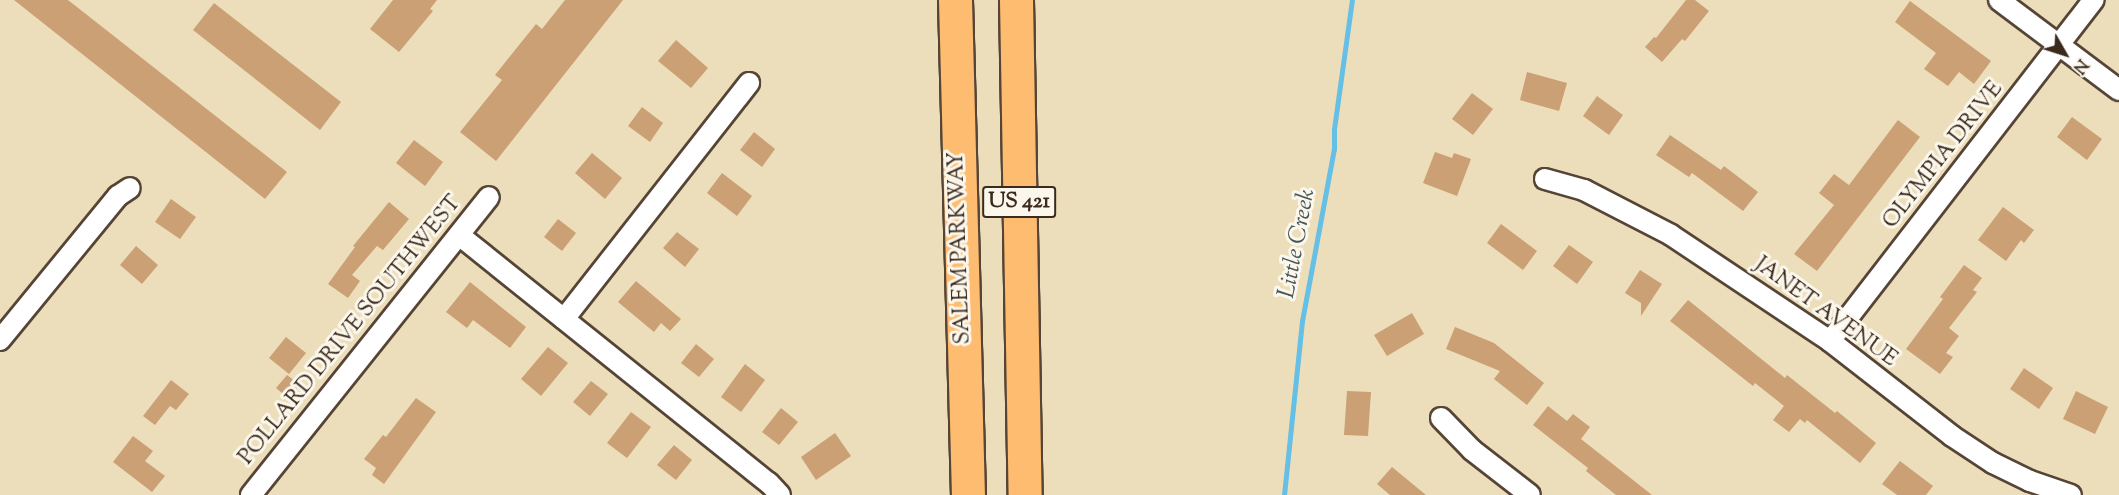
<!DOCTYPE html>
<html>
<head>
<meta charset="utf-8">
<style>
  body { margin:0 }
  #map { position:relative; width:2119px; height:495px; overflow:hidden; background:#eddebb; font-family:"Sorts Mill Goudy",serif }
  div>[style] { position:absolute }
  [style*='--x'] { left:calc(var(--x)*1px); top:calc(var(--y)*1px); width:calc(var(--w)*1px); rotate:calc(var(--a)*1deg) }
  .stream>* { height:5px; margin:-2.5px; padding:0 2.5px; transform-origin:2.5px; border-radius:2.5px; background:#66bfe4 }
  .building>* { inset:0; background:#caa074 }
  .roads { filter:drop-shadow(2px 0 #564536) drop-shadow(-2px 0 #564536) drop-shadow(0 2px #564536) drop-shadow(0 -2px #564536) }
  .street>* { height:20px; margin:-10px; padding:0 10px; transform-origin:10px; border-radius:10px; background:#fff }
  .highway>* { height:33px; margin:-16.5px; padding:0 16.5px; transform-origin:16.5px; border-radius:16.5px; background:#febc70 }
  span { translate:-50% -50%; white-space:nowrap; text-align:center; line-height:1.15; -webkit-text-stroke:6px #fbf7ec; paint-order:stroke }
  .shield-label span { padding:2px 4px; background:#fbf7ec; border:2px solid; border-radius:4px; -webkit-text-stroke-width:0 }
  .shield-label { font-size:21px; color:#3b2a1e; font-weight:700 }
  .street-label { font-size:22px; color:#3b2a1e }
  .water-label { font-size:24px; color:#485759; font-style:italic }
  .north { position:absolute; left:2035px; top:24px; width:60px; height:60px; -webkit-text-stroke:4px #fbf7ec; paint-order:stroke; rotate:129deg; font-size:16px; font-weight:700; line-height:24px; text-align:center; color:#3b2a1e }
  .north::after { content:''; display:block; margin:auto; width:21px; height:27px; background:#3b2a1e; clip-path:polygon(50% 0,100% 100%,50% 72%,0 100%) }
</style>
</head>
<body>
<div id="map">
  <div class="stream">
    <div style="--x:1284;--y:495;--w:175;--a:-84.1"></div>
    <div style="--x:1302;--y:321;--w:175;--a:-79.5"></div>
    <div style="--x:1334;--y:149;--w:20;--a:-90"></div>
    <div style="--x:1334;--y:129;--w:130;--a:-82.1"></div>
  </div>
  <div class="building">
    <div style="clip-path:polygon(14px 0,68px 0,287px 172px,265px 199px)"></div>
    <div style="clip-path:polygon(393px 0,437px 0,430px 9px,433px 11px,399px 52px,370px 29px)"></div>
    <div style="clip-path:polygon(565px 0,623px 0,496px 161px,460px 132px,502px 80px,495px 75px,536px 24px,542px 29px)"></div>
    <div style="clip-path:polygon(1686px 0,1695px 0,1709px 11px,1685px 41px,1682px 39px,1662px 62px,1645px 47px,1654px 37px,1656px 38px)"></div>
    <div style="clip-path:polygon(1910px 1px,1991px 61px,1974px 84px,1959px 72px,1948px 86px,1924px 69px,1936px 53px,1895px 22px)"></div>
    <div style="clip-path:polygon(214px 3px,341px 102px,320px 130px,193px 30px)"></div>
    <div style="clip-path:polygon(676px 40px,708px 68px,691px 88px,658px 61px)"></div>
    <div style="clip-path:polygon(1527px 72px,1567px 83px,1559px 111px,1520px 100px)"></div>
    <div style="clip-path:polygon(1472px 93px,1493px 109px,1473px 135px,1452px 119px)"></div>
    <div style="clip-path:polygon(1597px 96px,1623px 115px,1609px 135px,1583px 116px)"></div>
    <div style="clip-path:polygon(642px 107px,663px 123px,650px 142px,628px 126px)"></div>
    <div style="clip-path:polygon(2072px 117px,2102px 139px,2087px 160px,2057px 137px)"></div>
    <div style="clip-path:polygon(1898px 120px,1920px 137px,1817px 271px,1794px 254px,1834px 205px,1819px 193px,1834px 174px,1849px 185px)"></div>
    <div style="clip-path:polygon(754px 132px,775px 149px,762px 167px,740px 150px)"></div>
    <div style="clip-path:polygon(1670px 135px,1721px 170px,1724px 166px,1758px 192px,1743px 211px,1692px 173px,1689px 177px,1656px 155px)"></div>
    <div style="clip-path:polygon(414px 140px,443px 162px,425px 186px,396px 163px)"></div>
    <div style="clip-path:polygon(1435px 152px,1452px 158px,1454px 153px,1471px 159px,1457px 196px,1423px 183px)"></div>
    <div style="clip-path:polygon(592px 153px,622px 178px,605px 199px,575px 173px)"></div>
    <div style="clip-path:polygon(722px 173px,752px 196px,737px 216px,707px 193px)"></div>
    <div style="clip-path:polygon(171px 199px,196px 217px,180px 239px,155px 222px)"></div>
    <div style="clip-path:polygon(389px 202px,409px 219px,383px 250px,377px 246px,352px 275px,360px 281px,348px 298px,328px 284px,355px 247px,353px 246px)"></div>
    <div style="clip-path:polygon(2003px 207px,2034px 230px,2024px 243px,2021px 240px,2006px 261px,1978px 240px)"></div>
    <div style="clip-path:polygon(558px 219px,576px 233px,562px 251px,544px 237px)"></div>
    <div style="clip-path:polygon(1501px 224px,1537px 251px,1523px 270px,1487px 243px)"></div>
    <div style="clip-path:polygon(677px 232px,699px 249px,685px 267px,663px 248px)"></div>
    <div style="clip-path:polygon(1569px 245px,1593px 262px,1577px 284px,1553px 266px)"></div>
    <div style="clip-path:polygon(136px 246px,158px 265px,142px 284px,120px 265px)"></div>
    <div style="clip-path:polygon(1964px 265px,1982px 278px,1973px 290px,1977px 292px,1949px 328px,1959px 336px,1946px 353px,1953px 357px,1940px 374px,1906px 349px,1943px 299px,1940px 297px)"></div>
    <div style="clip-path:polygon(1640px 270px,1662px 284px,1641px 316px,1641px 303px,1625px 293px)"></div>
    <div style="clip-path:polygon(636px 281px,681px 319px,670px 331px,661px 323px,654px 332px,618px 302px)"></div>
    <div style="clip-path:polygon(470px 282px,526px 327px,510px 348px,473px 320px,467px 328px,446px 312px)"></div>
    <div style="clip-path:polygon(1688px 300px,1785px 378px,1787px 375px,1835px 413px,1837px 411px,1876px 443px,1860px 463px,1807px 420px,1805px 423px,1800px 419px,1789px 432px,1773px 420px,1784px 406px,1755px 383px,1753px 386px,1670px 321px)"></div>
    <div style="clip-path:polygon(1412px 313px,1424px 334px,1387px 356px,1374px 335px)"></div>
    <div style="clip-path:polygon(1455px 327px,1494px 343px,1544px 383px,1527px 405px,1494px 379px,1500px 371px,1446px 349px)"></div>
    <div style="clip-path:polygon(286px 337px,306px 353px,289px 374px,269px 358px)"></div>
    <div style="clip-path:polygon(696px 344px,714px 359px,699px 377px,681px 363px)"></div>
    <div style="clip-path:polygon(548px 347px,568px 363px,541px 396px,521px 379px)"></div>
    <div style="clip-path:polygon(745px 364px,765px 380px,741px 412px,721px 397px)"></div>
    <div style="clip-path:polygon(2024px 368px,2053px 388px,2039px 409px,2010px 389px)"></div>
    <div style="clip-path:polygon(287px 375px,300px 385px,289px 399px,276px 388px)"></div>
    <div style="clip-path:polygon(171px 380px,189px 394px,176px 410px,170px 406px,155px 425px,143px 416px)"></div>
    <div style="clip-path:polygon(591px 381px,608px 394px,590px 416px,573px 402px)"></div>
    <div style="clip-path:polygon(1347px 391px,1371px 392px,1368px 436px,1344px 435px)"></div>
    <div style="clip-path:polygon(2076px 391px,2108px 407px,2095px 434px,2063px 419px)"></div>
    <div style="clip-path:polygon(416px 398px,436px 412px,384px 484px,372px 475px,376px 468px,364px 459px,383px 435px,386px 437px)"></div>
    <div style="clip-path:polygon(1548px 406px,1567px 421px,1573px 414px,1590px 427px,1581px 439px,1652px 495px,1616px 495px,1586px 471px,1588px 468px,1533px 425px)"></div>
    <div style="clip-path:polygon(781px 408px,798px 422px,779px 445px,762px 432px)"></div>
    <div style="clip-path:polygon(631px 412px,651px 427px,627px 458px,607px 443px)"></div>
    <div style="clip-path:polygon(835px 433px,851px 456px,816px 480px,801px 457px)"></div>
    <div style="clip-path:polygon(133px 436px,153px 451px,145px 461px,165px 476px,152px 492px,113px 462px)"></div>
    <div style="clip-path:polygon(674px 445px,692px 460px,676px 480px,657px 465px)"></div>
    <div style="clip-path:polygon(1900px 461px,1933px 486px,1926px 495px,1897px 495px,1882px 484px)"></div>
    <div style="clip-path:polygon(1392px 467px,1426px 495px,1390px 495px,1377px 484px)"></div>
  </div>
  <div class="roads">
    <div class="street">
      <div style="--x:1999;--y:0;--w:150;--a:36.9"></div>
      <div style="--x:1545;--y:179;--w:41;--a:15.8"></div>
      <div style="--x:1584;--y:190;--w:98;--a:27.3"></div>
      <div style="--x:1671;--y:235;--w:191;--a:33.7"></div>
      <div style="--x:1830;--y:341;--w:155;--a:37.9"></div>
      <div style="--x:1952;--y:436;--w:49;--a:33.4"></div>
      <div style="--x:1993;--y:463;--w:41;--a:25.9"></div>
      <div style="--x:2030;--y:481;--w:43;--a:18.9"></div>
      <div style="--x:459;--y:235;--w:397;--a:38.7"></div>
      <div style="--x:769;--y:483;--w:16;--a:47"></div>
      <div style="--x:564;--y:319;--w:300;--a:-51.9"></div>
      <div style="--x:0;--y:340;--w:186;--a:-50.7"></div>
      <div style="--x:118;--y:196;--w:14;--a:-34"></div>
      <div style="--x:1830;--y:341;--w:431;--a:-52.3"></div>
      <div style="--x:1441;--y:418;--w:45;--a:45.9"></div>
      <div style="--x:1472;--y:450;--w:73;--a:37.8"></div>
      <div style="--x:251;--y:495;--w:381;--a:-51.4"></div>
    </div>
    <div class="highway">
      <div style="--x:955;--y:0;--w:495;--a:88.5"></div>
      <div style="--x:1016;--y:0;--w:495;--a:89"></div>
    </div>
  </div>
  <div class="shield-label">
    <span style="left:1019px;top:202px">US 421</span>
  </div>
  <div class="street-label">
    <span style="left:1944px;top:156px;rotate:-52deg">OLYMPIA DRIVE</span>
    <span style="left:961px;top:248px;rotate:-92deg">SALEM PARKWAY</span>
    <span style="left:1825px;top:313px;rotate:36deg">JANET AVENUE</span>
    <span style="left:351px;top:331px;rotate:-51deg">POLLARD DRIVE SOUTHWEST</span>
  </div>
  <div class="water-label">
    <span style="left:1298px;top:244px;rotate:-79deg">Little Creek</span>
  </div>
  <div class="north">N</div>
</div>
</body>
</html>
